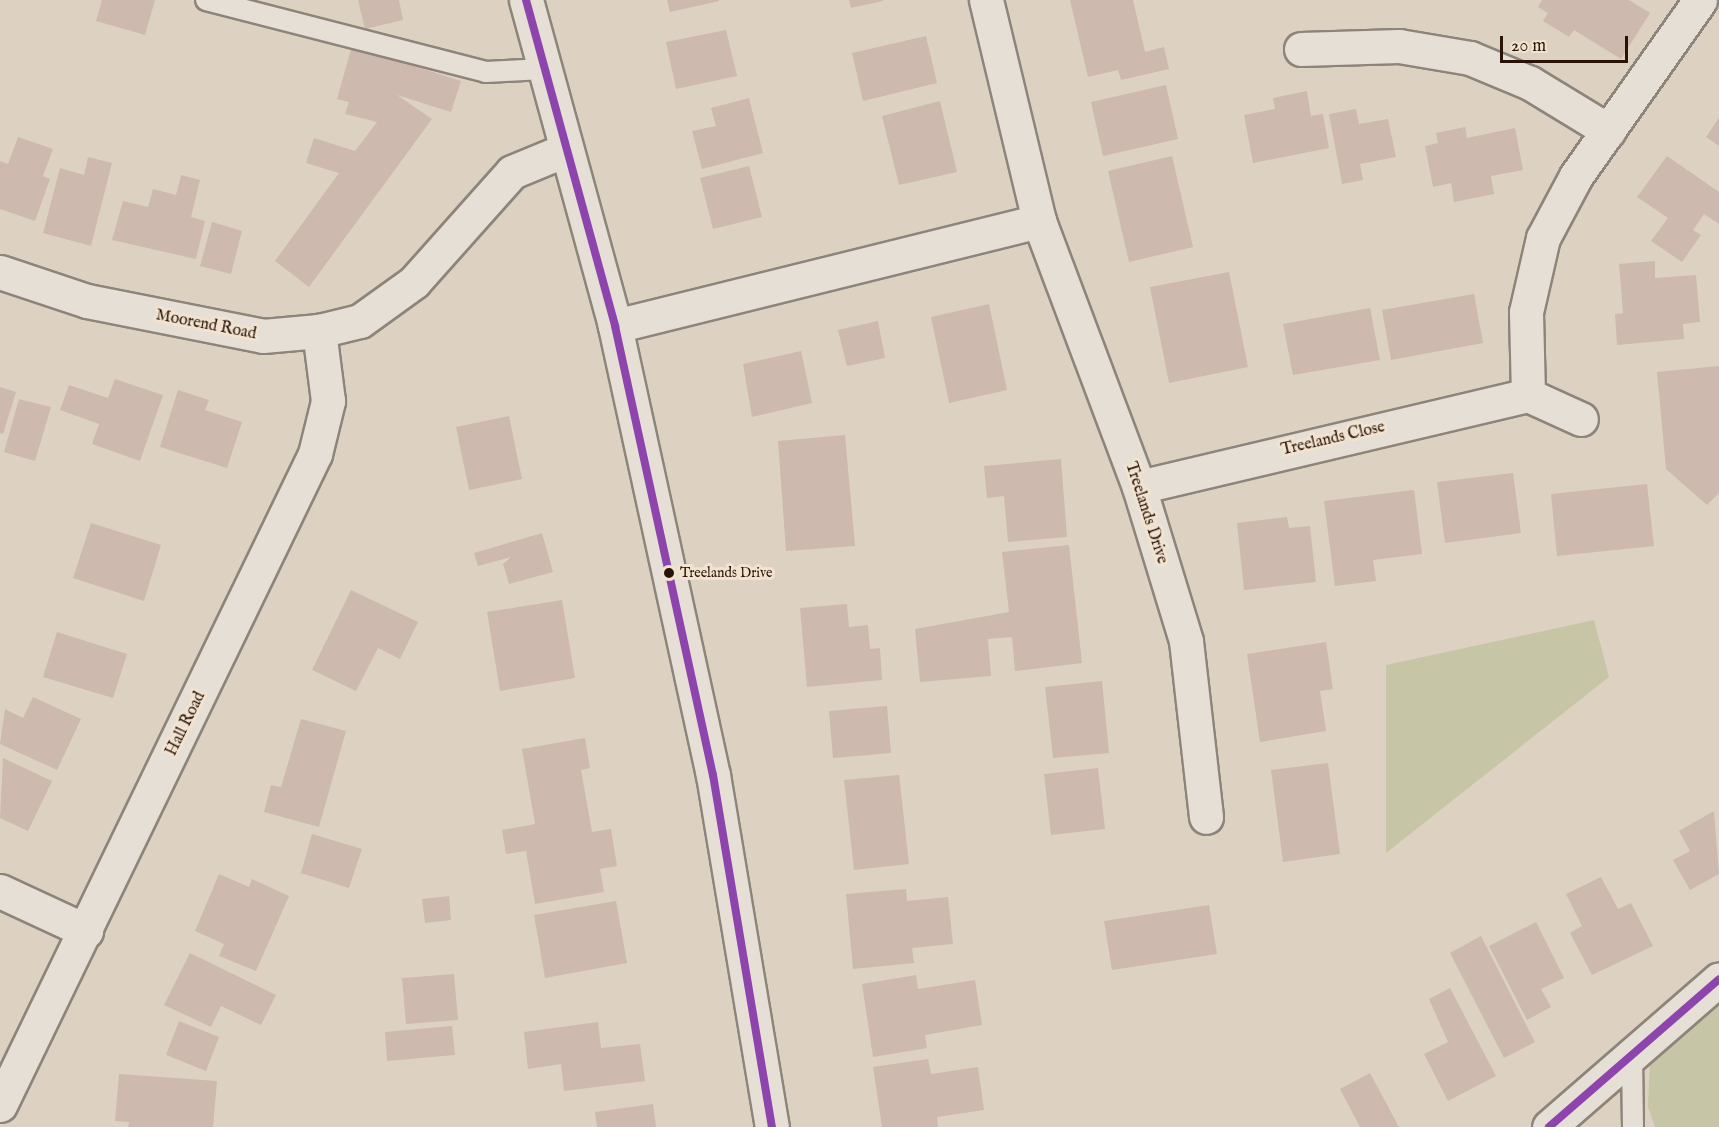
<!DOCTYPE html>
<html>
<head>
<meta charset="utf-8">
<style>
  body { margin:0 }
  #map { position:relative; width:1719px; height:1127px; overflow:hidden; background:#ddd2c1; font-family:"IM FELL English",serif }
  div>[style] { position:absolute }
  [style*='--x'] { left:calc(var(--x)*1px); top:calc(var(--y)*1px); width:calc(var(--w)*1px); rotate:calc(var(--a)*1deg) }
  .green>* { inset:0; background:#c6c6a6 }
  .building>* { inset:0; background:#cdb9ae }
  .roads { filter:drop-shadow(2px 0 #8d847a) drop-shadow(-2px 0 #8d847a) drop-shadow(0 2px #8d847a) drop-shadow(0 -2px #8d847a) }
  .service>* { height:20px; margin:-10px; padding:0 10px; transform-origin:10px; border-radius:10px; background:#e5dfd6 }
  .minor>* { height:33px; margin:-16.5px; padding:0 16.5px; transform-origin:16.5px; border-radius:16.5px; background:#e5dfd6 }
  .tertiary>* { height:33px; margin:-16.5px; padding:0 16.5px; transform-origin:16.5px; border-radius:16.5px; background:#e5dfd6 }
  .bus-1>* { height:8px; margin:-4px; padding:0 4px; transform-origin:4px; border-radius:4px; background:#8e44ad }
  .dots>* { width:16px; height:16px; translate:-50% -50%; box-sizing:border-box; border:3px solid #f1e3cf; border-radius:50% }
  span { translate:-50% -50%; white-space:nowrap; text-align:center; line-height:1.15; -webkit-text-stroke:6px #f1e3cf; paint-order:stroke }
  .bus-label { font-size:14px; color:#291307 }
  .left { translate:0 -50%; text-align:left }
  .street-label { font-size:16px; color:#291307 }
  .scale { position:absolute; left:1500px; top:36px; width:128px; height:27px; box-sizing:border-box; border:3px solid #291307; border-top:0; padding-left:8px; font-size:18px; line-height:21px; white-space:nowrap; color:#291307; -webkit-text-stroke:4px #f1e3cf; paint-order:stroke }
</style>
</head>
<body>
<div id="map">
  <div class="green">
    <div style="clip-path:polygon(1594px 620px,1609px 677px,1386px 853px,1386px 665px)"></div>
    <div style="clip-path:polygon(1719px 996px,1719px 1127px,1655px 1127px,1648px 1107px,1650px 1058px)"></div>
  </div>
  <div class="building">
    <div style="clip-path:polygon(102px 0,155px 0,145px 35px,96px 21px)"></div>
    <div style="clip-path:polygon(358px 0,399px 0,403px 20px,365px 29px)"></div>
    <div style="clip-path:polygon(667px 0,719px 0,719px 1px,670px 12px)"></div>
    <div style="clip-path:polygon(849px 0,883px 0,883px 1px,851px 8px)"></div>
    <div style="clip-path:polygon(1070px 0,1133px 0,1145px 52px,1164px 47px,1169px 69px,1121px 80px,1118px 70px,1088px 77px)"></div>
    <div style="clip-path:polygon(1542px 0,1629px 0,1650px 13px,1621px 59px,1574px 30px,1569px 37px,1543px 21px,1548px 13px,1538px 7px)"></div>
    <div style="clip-path:polygon(726px 30px,737px 76px,676px 89px,666px 42px)"></div>
    <div style="clip-path:polygon(926px 36px,937px 83px,863px 101px,852px 53px)"></div>
    <div style="clip-path:polygon(352px 46px,461px 81px,451px 112px,397px 95px,432px 119px,309px 287px,275px 261px,339px 173px,306px 163px,314px 138px,355px 151px,377px 122px,345px 114px,349px 102px,337px 99px)"></div>
    <div style="clip-path:polygon(1166px 85px,1178px 139px,1103px 156px,1091px 102px)"></div>
    <div style="clip-path:polygon(1307px 91px,1311px 116px,1323px 114px,1329px 148px,1253px 163px,1244px 115px,1275px 109px,1273px 98px)"></div>
    <div style="clip-path:polygon(749px 98px,763px 153px,702px 169px,692px 131px,716px 126px,711px 108px)"></div>
    <div style="clip-path:polygon(940px 101px,957px 172px,899px 185px,882px 116px)"></div>
    <div style="clip-path:polygon(1356px 109px,1359px 124px,1388px 119px,1396px 157px,1360px 164px,1363px 180px,1342px 184px,1329px 114px)"></div>
    <div style="clip-path:polygon(1719px 118px,1719px 146px,1706px 137px)"></div>
    <div style="clip-path:polygon(1465px 127px,1467px 138px,1515px 128px,1523px 170px,1491px 176px,1494px 194px,1454px 202px,1451px 183px,1433px 187px,1425px 146px,1438px 143px,1436px 133px)"></div>
    <div style="clip-path:polygon(18px 137px,53px 149px,43px 176px,50px 179px,35px 221px,0 209px,0 161px,8px 164px)"></div>
    <div style="clip-path:polygon(1172px 156px,1193px 247px,1129px 262px,1108px 171px)"></div>
    <div style="clip-path:polygon(1667px 156px,1719px 192px,1719px 224px,1704px 214px,1693px 230px,1701px 235px,1682px 262px,1651px 241px,1668px 218px,1637px 197px)"></div>
    <div style="clip-path:polygon(88px 157px,112px 163px,91px 246px,43px 233px,60px 168px,84px 175px)"></div>
    <div style="clip-path:polygon(749px 166px,762px 217px,713px 229px,700px 178px)"></div>
    <div style="clip-path:polygon(181px 175px,200px 180px,191px 217px,205px 221px,196px 259px,112px 240px,123px 201px,148px 207px,153px 189px,176px 195px)"></div>
    <div style="clip-path:polygon(212px 222px,242px 231px,231px 274px,200px 266px)"></div>
    <div style="clip-path:polygon(1655px 261px,1655px 278px,1696px 275px,1700px 322px,1683px 324px,1684px 339px,1617px 345px,1615px 314px,1623px 313px,1619px 264px)"></div>
    <div style="clip-path:polygon(1229px 272px,1248px 367px,1169px 383px,1150px 287px)"></div>
    <div style="clip-path:polygon(1474px 294px,1483px 343px,1391px 360px,1382px 310px)"></div>
    <div style="clip-path:polygon(989px 304px,1007px 390px,949px 403px,931px 317px)"></div>
    <div style="clip-path:polygon(1370px 308px,1380px 360px,1293px 375px,1283px 324px)"></div>
    <div style="clip-path:polygon(878px 321px,885px 358px,847px 366px,838px 330px)"></div>
    <div style="clip-path:polygon(801px 351px,812px 403px,752px 417px,743px 364px)"></div>
    <div style="clip-path:polygon(1719px 366px,1719px 493px,1707px 505px,1666px 469px,1657px 372px)"></div>
    <div style="clip-path:polygon(115px 379px,163px 395px,140px 461px,92px 444px,99px 424px,60px 410px,69px 385px,108px 398px)"></div>
    <div style="clip-path:polygon(0 387px,16px 392px,3px 434px,0 433px)"></div>
    <div style="clip-path:polygon(178px 390px,209px 400px,205px 410px,242px 422px,227px 468px,160px 447px)"></div>
    <div style="clip-path:polygon(19px 399px,51px 407px,35px 461px,4px 452px)"></div>
    <div style="clip-path:polygon(509px 416px,522px 479px,469px 490px,456px 427px)"></div>
    <div style="clip-path:polygon(845px 435px,855px 546px,786px 551px,778px 441px)"></div>
    <div style="clip-path:polygon(1061px 459px,1067px 537px,1008px 542px,1004px 496px,987px 498px,984px 466px)"></div>
    <div style="clip-path:polygon(1513px 473px,1521px 533px,1445px 543px,1437px 482px)"></div>
    <div style="clip-path:polygon(1647px 484px,1654px 546px,1557px 556px,1551px 494px)"></div>
    <div style="clip-path:polygon(1414px 490px,1422px 554px,1373px 560px,1376px 581px,1335px 586px,1324px 501px)"></div>
    <div style="clip-path:polygon(1287px 517px,1289px 528px,1310px 526px,1316px 582px,1244px 590px,1237px 523px)"></div>
    <div style="clip-path:polygon(91px 523px,161px 545px,144px 601px,73px 578px)"></div>
    <div style="clip-path:polygon(542px 533px,553px 572px,509px 584px,503px 564px,511px 557px,478px 566px,474px 553px)"></div>
    <div style="clip-path:polygon(1069px 545px,1082px 663px,1015px 671px,1012px 637px,988px 639px,991px 676px,920px 682px,915px 629px,1009px 612px,1002px 552px)"></div>
    <div style="clip-path:polygon(351px 590px,418px 622px,400px 659px,378px 648px,356px 691px,312px 670px)"></div>
    <div style="clip-path:polygon(562px 600px,575px 678px,500px 691px,487px 612px)"></div>
    <div style="clip-path:polygon(847px 604px,849px 627px,868px 625px,870px 649px,880px 648px,882px 680px,807px 687px,800px 608px)"></div>
    <div style="clip-path:polygon(57px 632px,127px 654px,113px 698px,43px 677px)"></div>
    <div style="clip-path:polygon(1326px 642px,1333px 689px,1320px 691px,1326px 731px,1260px 742px,1247px 654px)"></div>
    <div style="clip-path:polygon(1102px 681px,1109px 753px,1053px 758px,1045px 687px)"></div>
    <div style="clip-path:polygon(33px 697px,81px 719px,57px 770px,0 744px,5px 709px,23px 718px)"></div>
    <div style="clip-path:polygon(887px 706px,891px 753px,833px 758px,829px 711px)"></div>
    <div style="clip-path:polygon(301px 719px,346px 731px,319px 827px,264px 812px,271px 785px,281px 787px)"></div>
    <div style="clip-path:polygon(585px 738px,590px 768px,581px 770px,592px 832px,611px 829px,617px 866px,600px 869px,604px 892px,535px 904px,526px 851px,506px 854px,502px 830px,535px 824px,522px 749px)"></div>
    <div style="clip-path:polygon(3px 758px,52px 781px,28px 831px,0 818px)"></div>
    <div style="clip-path:polygon(1328px 763px,1340px 854px,1283px 862px,1271px 770px)"></div>
    <div style="clip-path:polygon(1098px 768px,1105px 829px,1051px 835px,1044px 774px)"></div>
    <div style="clip-path:polygon(899px 775px,909px 864px,854px 870px,844px 780px)"></div>
    <div style="clip-path:polygon(1714px 811px,1719px 874px,1690px 890px,1673px 860px,1690px 851px,1679px 831px)"></div>
    <div style="clip-path:polygon(312px 834px,362px 849px,349px 888px,301px 873px)"></div>
    <div style="clip-path:polygon(219px 874px,249px 887px,252px 879px,289px 896px,256px 971px,219px 956px,224px 944px,195px 931px)"></div>
    <div style="clip-path:polygon(1601px 877px,1618px 909px,1631px 903px,1653px 946px,1592px 975px,1570px 933px,1582px 926px,1566px 894px)"></div>
    <div style="clip-path:polygon(906px 889px,907px 901px,948px 897px,953px 944px,912px 948px,914px 963px,853px 969px,846px 894px)"></div>
    <div style="clip-path:polygon(449px 896px,451px 920px,425px 923px,422px 899px)"></div>
    <div style="clip-path:polygon(616px 901px,627px 963px,545px 978px,534px 915px)"></div>
    <div style="clip-path:polygon(1209px 905px,1217px 954px,1112px 970px,1104px 921px)"></div>
    <div style="clip-path:polygon(1536px 922px,1564px 978px,1541px 989px,1551px 1007px,1527px 1020px,1489px 946px)"></div>
    <div style="clip-path:polygon(1481px 936px,1535px 1042px,1504px 1058px,1450px 953px)"></div>
    <div style="clip-path:polygon(190px 953px,276px 995px,261px 1025px,221px 1006px,211px 1027px,164px 1005px)"></div>
    <div style="clip-path:polygon(454px 974px,458px 1020px,406px 1024px,402px 978px)"></div>
    <div style="clip-path:polygon(916px 975px,918px 989px,975px 980px,982px 1025px,925px 1035px,927px 1048px,873px 1057px,862px 984px)"></div>
    <div style="clip-path:polygon(1450px 988px,1496px 1076px,1448px 1101px,1424px 1054px,1448px 1042px,1429px 999px)"></div>
    <div style="clip-path:polygon(179px 1021px,219px 1037px,206px 1071px,166px 1055px)"></div>
    <div style="clip-path:polygon(598px 1022px,601px 1048px,640px 1044px,645px 1081px,564px 1091px,561px 1064px,528px 1069px,524px 1032px)"></div>
    <div style="clip-path:polygon(452px 1026px,455px 1055px,387px 1061px,385px 1032px)"></div>
    <div style="clip-path:polygon(928px 1059px,931px 1074px,978px 1067px,984px 1110px,937px 1117px,938px 1127px,882px 1127px,873px 1067px)"></div>
    <div style="clip-path:polygon(1370px 1073px,1399px 1127px,1360px 1127px,1340px 1089px)"></div>
    <div style="clip-path:polygon(119px 1074px,217px 1081px,213px 1127px,128px 1127px,129px 1122px,115px 1121px)"></div>
    <div style="clip-path:polygon(653px 1104px,656px 1127px,597px 1127px,595px 1112px)"></div>
  </div>
  <div class="roads">
    <div class="service">
      <div style="--x:206;--y:0;--w:289;--a:14.4"></div>
      <div style="--x:486;--y:72;--w:58;--a:-3"></div>
      <div style="--x:1632;--y:1056;--w:71;--a:89.2"></div>
    </div>
    <div class="minor">
      <div style="--x:986;--y:0;--w:227;--a:76.5"></div>
      <div style="--x:1039;--y:221;--w:284;--a:69.4"></div>
      <div style="--x:1139;--y:487;--w:161;--a:73"></div>
      <div style="--x:1186;--y:641;--w:177;--a:83.5"></div>
      <div style="--x:1301;--y:49;--w:98;--a:-1.8"></div>
      <div style="--x:1399;--y:46;--w:72;--a:9.6"></div>
      <div style="--x:1470;--y:58;--w:65;--a:22.6"></div>
      <div style="--x:1530;--y:83;--w:92;--a:31.3"></div>
      <div style="--x:615;--y:326;--w:437;--a:-13.9"></div>
      <div style="--x:1528;--y:395;--w:58;--a:24.4"></div>
      <div style="--x:1139;--y:487;--w:400;--a:-13.3"></div>
      <div style="--x:1528;--y:395;--w:83;--a:-91.4"></div>
      <div style="--x:1526;--y:312;--w:76;--a:-77.1"></div>
      <div style="--x:1543;--y:238;--w:70;--a:-62"></div>
      <div style="--x:1576;--y:176;--w:215;--a:-54.8"></div>
      <div style="--x:0;--y:891;--w:95;--a:24.9"></div>
      <div style="--x:0;--y:1105;--w:723;--a:-64.18"></div>
      <div style="--x:315;--y:454;--w:55;--a:-76.2"></div>
      <div style="--x:328;--y:401;--w:71;--a:-97.3"></div>
    </div>
    <div class="tertiary">
      <div style="--x:526;--y:0;--w:338;--a:74.7"></div>
      <div style="--x:615;--y:326;--w:460;--a:77.7"></div>
      <div style="--x:713;--y:775;--w:357;--a:80.5"></div>
      <div style="--x:0;--y:272;--w:92;--a:18.4"></div>
      <div style="--x:87;--y:301;--w:179;--a:11.2"></div>
      <div style="--x:263;--y:336;--w:56;--a:-5.1"></div>
      <div style="--x:319;--y:331;--w:42;--a:-13.7"></div>
      <div style="--x:360;--y:321;--w:67;--a:-35.8"></div>
      <div style="--x:414;--y:282;--w:147;--a:-48.3"></div>
      <div style="--x:512;--y:172;--w:57;--a:-22.5"></div>
      <div style="--x:1549;--y:1127;--w:225;--a:-41"></div>
    </div>
  </div>
  <div class="bus-1">
    <div style="--x:526;--y:0;--w:338;--a:74.7"></div>
    <div style="--x:615;--y:326;--w:460;--a:77.7"></div>
    <div style="--x:713;--y:775;--w:357;--a:80.5"></div>
    <div style="--x:1549;--y:1127;--w:225;--a:-41"></div>
  </div>
  <div class="dots">
    <div style="left:669px;top:573px;background:#291307"></div>
  </div>
  <div class="bus-label">
    <span class="left" style="left:680px;top:573px">Treelands Drive</span>
  </div>
  <div class="street-label">
    <span style="left:206px;top:325px;rotate:11deg">Moorend Road</span>
    <span style="left:1333px;top:439px;rotate:-13deg">Treelands Close</span>
    <span style="left:1146px;top:513px;rotate:72deg">Treelands Drive</span>
    <span style="left:186px;top:724px;rotate:-64deg">Hall Road</span>
  </div>
  <div class="scale">20 m</div>
</div>
</body>
</html>
